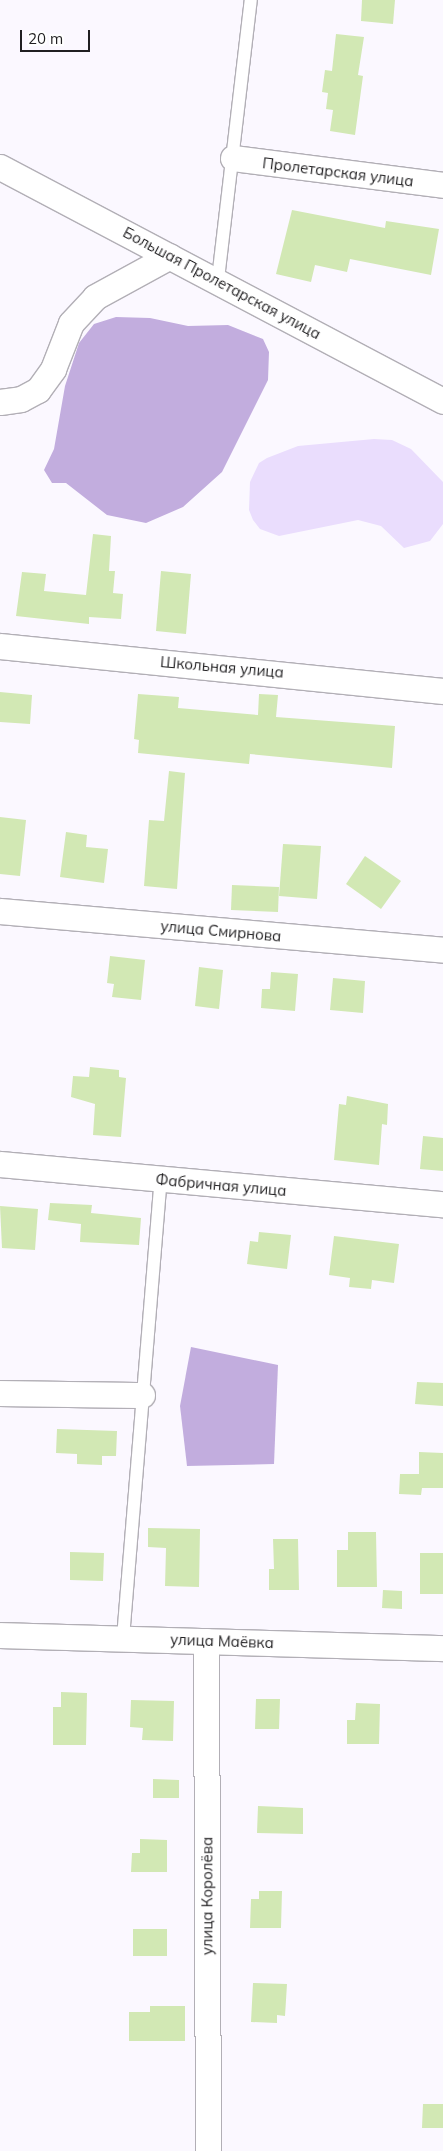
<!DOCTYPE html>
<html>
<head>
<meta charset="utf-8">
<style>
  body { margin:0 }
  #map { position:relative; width:443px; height:2151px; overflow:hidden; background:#fbf8ff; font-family:Mulish,sans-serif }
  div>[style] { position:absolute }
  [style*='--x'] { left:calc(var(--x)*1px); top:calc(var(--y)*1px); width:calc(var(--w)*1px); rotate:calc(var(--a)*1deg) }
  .green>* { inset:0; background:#eaddfd }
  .water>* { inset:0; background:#c2adde }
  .building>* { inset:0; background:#d2e8b4 }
  .roads { filter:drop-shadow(1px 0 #b2afb6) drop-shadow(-1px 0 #b2afb6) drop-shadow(0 1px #b2afb6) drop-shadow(0 -1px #b2afb6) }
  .service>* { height:12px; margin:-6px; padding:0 6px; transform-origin:6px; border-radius:6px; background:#fff }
  .minor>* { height:25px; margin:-12.5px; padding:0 12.5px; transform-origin:12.5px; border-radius:12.5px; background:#fff }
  span { translate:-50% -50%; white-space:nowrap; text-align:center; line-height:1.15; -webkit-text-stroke:4px #fff; paint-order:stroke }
  .street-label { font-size:15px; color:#201f21 }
  .scale { position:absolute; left:20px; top:30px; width:70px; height:22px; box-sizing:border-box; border:2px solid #201f21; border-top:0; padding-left:6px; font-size:15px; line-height:18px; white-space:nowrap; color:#201f21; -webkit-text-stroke:4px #fff; paint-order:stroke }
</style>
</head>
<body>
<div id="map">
  <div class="green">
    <div style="clip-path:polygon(374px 439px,392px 440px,411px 449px,443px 482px,443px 524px,430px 541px,404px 548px,381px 526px,358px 520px,279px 536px,260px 529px,253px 520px,249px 510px,250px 482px,259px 463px,267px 458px,298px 446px)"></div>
  </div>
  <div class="water">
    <div style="clip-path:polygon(116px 317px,150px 318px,188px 326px,228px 325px,263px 339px,269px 352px,268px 380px,222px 472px,183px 507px,146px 523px,107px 515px,66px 483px,52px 483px,44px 470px,54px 449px,65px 386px,79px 343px,94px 324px)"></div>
    <div style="clip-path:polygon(191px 1347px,278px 1365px,274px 1464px,187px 1466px,180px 1406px)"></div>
  </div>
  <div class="building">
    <div style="clip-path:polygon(362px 0,395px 0,393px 24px,361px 21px)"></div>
    <div style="clip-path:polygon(336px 34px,364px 37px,358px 75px,363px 76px,355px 135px,330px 131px,333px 110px,326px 109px,328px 93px,322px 92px,325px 70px,332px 71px)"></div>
    <div style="clip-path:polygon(292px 210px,385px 228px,386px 221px,439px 229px,431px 275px,350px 259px,347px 272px,315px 265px,311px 282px,276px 274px)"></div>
    <div style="clip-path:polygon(93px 534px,111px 536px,109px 571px,115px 571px,113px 593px,123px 594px,121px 619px,89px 617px,89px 624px,16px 616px,22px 572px,46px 574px,44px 591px,86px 595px)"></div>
    <div style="clip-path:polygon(161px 571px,191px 574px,186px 634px,156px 631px)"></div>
    <div style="clip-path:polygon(0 692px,32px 695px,30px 724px,0 722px)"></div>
    <div style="clip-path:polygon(138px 694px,179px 697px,178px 708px,258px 715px,259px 694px,278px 695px,276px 717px,395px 726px,392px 768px,250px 754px,249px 764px,138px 753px,139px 740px,134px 739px)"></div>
    <div style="clip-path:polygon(169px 771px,185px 773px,177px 889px,144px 886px,149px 820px,164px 821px)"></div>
    <div style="clip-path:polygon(0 817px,26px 820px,20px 876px,0 874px)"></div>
    <div style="clip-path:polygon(66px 832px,87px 835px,86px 847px,108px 849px,104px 883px,60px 877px)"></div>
    <div style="clip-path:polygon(283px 844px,321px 846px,317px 899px,279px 896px)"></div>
    <div style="clip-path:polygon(365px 856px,401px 881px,381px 909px,346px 884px)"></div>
    <div style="clip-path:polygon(232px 885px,279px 887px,278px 912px,231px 910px)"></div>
    <div style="clip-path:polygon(110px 956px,145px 960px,141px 1000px,112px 997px,114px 984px,107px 983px)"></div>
    <div style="clip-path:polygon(199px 967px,223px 970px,219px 1009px,195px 1006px)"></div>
    <div style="clip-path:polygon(271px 972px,298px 974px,295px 1011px,261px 1008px,262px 989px,270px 989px)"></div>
    <div style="clip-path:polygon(333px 978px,365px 981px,363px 1013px,330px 1010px)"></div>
    <div style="clip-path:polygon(90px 1067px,119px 1070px,119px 1077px,126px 1078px,121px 1137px,93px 1135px,95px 1104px,71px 1097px,73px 1076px,89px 1077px)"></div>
    <div style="clip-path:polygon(347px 1096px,388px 1104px,387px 1125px,382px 1124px,379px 1165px,334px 1160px,339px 1104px,346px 1105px)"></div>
    <div style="clip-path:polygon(423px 1136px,443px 1138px,443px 1171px,420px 1169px)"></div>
    <div style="clip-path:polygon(50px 1203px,92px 1205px,91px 1213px,141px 1218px,139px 1245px,80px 1242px,81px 1224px,48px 1220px)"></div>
    <div style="clip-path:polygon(0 1206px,38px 1209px,35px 1250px,2px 1248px)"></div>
    <div style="clip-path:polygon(259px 1232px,291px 1235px,287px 1269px,247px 1264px,250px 1241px,258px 1242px)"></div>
    <div style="clip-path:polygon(334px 1236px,399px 1244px,394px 1283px,372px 1280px,371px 1289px,349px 1287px,350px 1278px,329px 1275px)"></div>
    <div style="clip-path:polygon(417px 1382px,443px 1383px,443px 1406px,415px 1404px)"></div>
    <div style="clip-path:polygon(57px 1429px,117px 1431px,116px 1456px,102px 1456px,102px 1465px,77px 1464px,77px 1454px,56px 1453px)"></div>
    <div style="clip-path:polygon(419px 1452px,443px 1453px,443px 1488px,422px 1488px,421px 1495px,399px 1494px,400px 1474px,419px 1474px)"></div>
    <div style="clip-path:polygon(148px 1528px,200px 1529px,199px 1587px,165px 1586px,166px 1548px,148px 1547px)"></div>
    <div style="clip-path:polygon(348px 1532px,376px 1532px,377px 1587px,337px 1587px,337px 1550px,348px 1550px)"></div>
    <div style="clip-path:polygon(273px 1539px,298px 1539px,299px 1590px,269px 1590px,269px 1569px,274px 1569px)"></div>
    <div style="clip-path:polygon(70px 1552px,104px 1553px,103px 1581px,70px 1580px)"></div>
    <div style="clip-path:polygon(420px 1553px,443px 1553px,443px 1594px,420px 1594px)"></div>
    <div style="clip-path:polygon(383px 1590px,402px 1591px,402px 1609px,382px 1608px)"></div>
    <div style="clip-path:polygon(61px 1692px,87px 1693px,86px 1745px,53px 1745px,53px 1707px,61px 1707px)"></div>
    <div style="clip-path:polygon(256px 1699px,280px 1699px,279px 1729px,255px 1729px)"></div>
    <div style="clip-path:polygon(131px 1700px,174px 1701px,173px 1741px,142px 1740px,143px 1728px,130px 1727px)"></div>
    <div style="clip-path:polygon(356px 1703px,380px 1704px,379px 1744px,347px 1744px,347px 1720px,355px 1720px)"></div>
    <div style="clip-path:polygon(153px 1779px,179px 1780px,179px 1798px,153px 1798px)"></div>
    <div style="clip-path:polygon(258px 1806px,303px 1808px,303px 1834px,257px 1833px)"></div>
    <div style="clip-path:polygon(140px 1839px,167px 1840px,167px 1872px,131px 1872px,132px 1853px,140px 1853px)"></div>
    <div style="clip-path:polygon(259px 1891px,282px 1891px,281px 1928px,250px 1928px,251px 1899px,259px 1899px)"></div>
    <div style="clip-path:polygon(133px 1929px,167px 1929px,167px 1956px,133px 1956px)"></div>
    <div style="clip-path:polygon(253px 1983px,287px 1984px,285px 2016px,277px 2015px,277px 2023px,251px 2022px)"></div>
    <div style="clip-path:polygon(150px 2006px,185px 2006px,185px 2041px,129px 2041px,129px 2012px,150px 2012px)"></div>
    <div style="clip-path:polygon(423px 2104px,443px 2104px,443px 2128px,422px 2128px)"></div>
  </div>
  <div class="roads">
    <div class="service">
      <div style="--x:218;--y:279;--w:281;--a:-83.3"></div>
      <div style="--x:123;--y:1638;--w:460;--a:-85.3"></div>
    </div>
    <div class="minor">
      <div style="--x:233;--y:158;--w:212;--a:7.3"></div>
      <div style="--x:0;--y:167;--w:501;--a:27.84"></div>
      <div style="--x:0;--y:402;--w:21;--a:-8"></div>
      <div style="--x:21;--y:399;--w:19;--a:-28"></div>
      <div style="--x:38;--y:390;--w:26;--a:-54"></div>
      <div style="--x:53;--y:369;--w:49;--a:-68.6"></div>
      <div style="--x:71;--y:323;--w:35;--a:-47"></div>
      <div style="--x:95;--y:297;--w:85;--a:-28.7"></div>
      <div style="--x:0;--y:646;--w:445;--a:5.8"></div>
      <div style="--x:0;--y:911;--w:445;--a:5"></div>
      <div style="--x:0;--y:1164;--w:445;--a:5.2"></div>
      <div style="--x:0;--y:1393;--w:142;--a:0.8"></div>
      <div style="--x:0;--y:1635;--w:443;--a:1.7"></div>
      <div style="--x:206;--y:1641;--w:510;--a:89.78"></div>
    </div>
  </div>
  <div class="street-label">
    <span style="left:338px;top:172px;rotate:7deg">Пролетарская улица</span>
    <span style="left:222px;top:283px;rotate:28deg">Большая Пролетарская улица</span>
    <span style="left:222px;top:667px;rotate:5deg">Школьная улица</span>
    <span style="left:221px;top:931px;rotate:5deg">улица Смирнова</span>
    <span style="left:221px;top:1185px;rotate:5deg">Фабричная улица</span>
    <span style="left:222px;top:1641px;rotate:2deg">улица Маёвка</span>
    <span style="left:207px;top:1896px;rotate:-90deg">улица Королёва</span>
  </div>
  <div class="scale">20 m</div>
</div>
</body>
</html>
